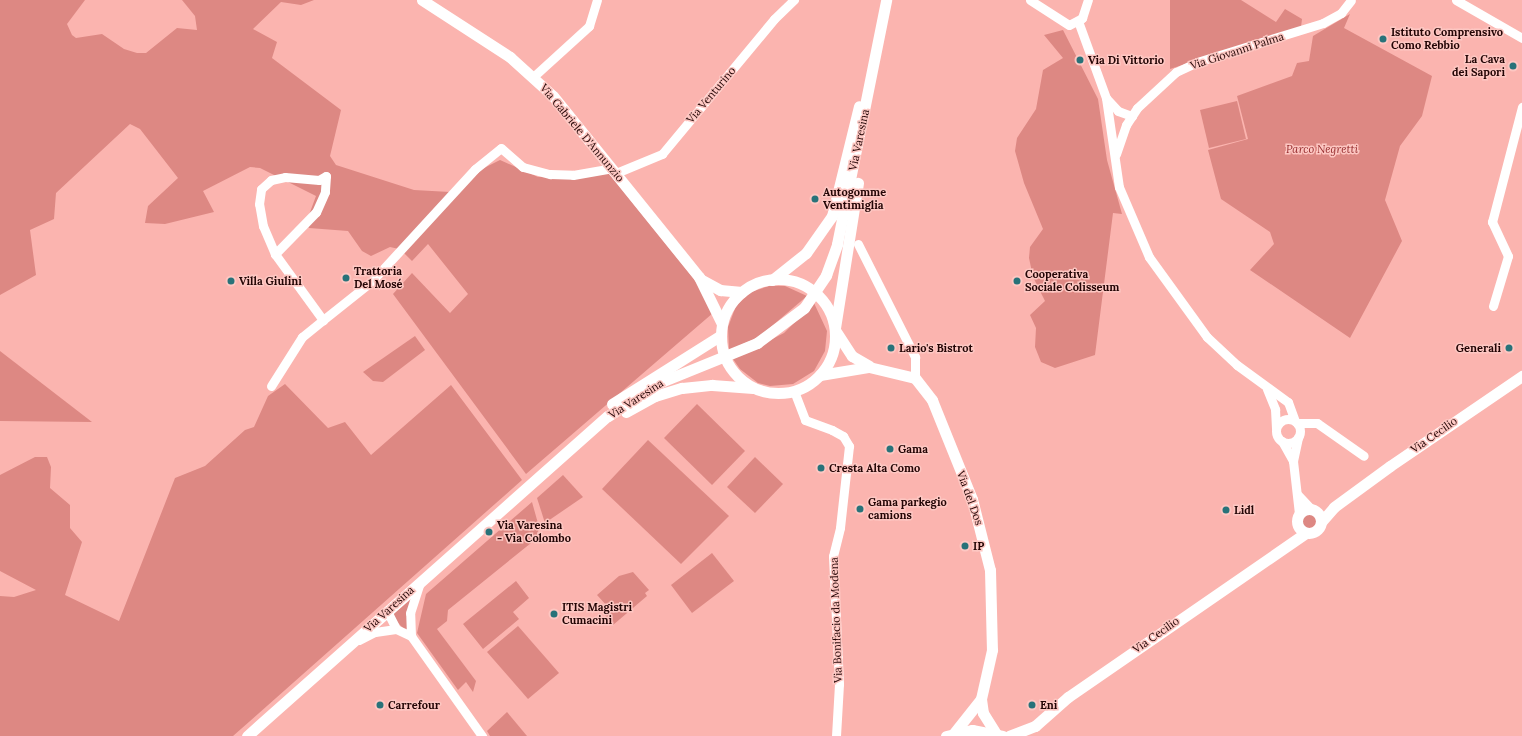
<!DOCTYPE html>
<html>
<head>
<meta charset="utf-8">
<style>
  body { margin:0 }
  #map { position:relative; width:1522px; height:736px; overflow:hidden; background:#fbb4af; font-family:Lora,serif }
  div>[style] { position:absolute }
  [style*='--x'] { left:calc(var(--x)*1px); top:calc(var(--y)*1px); width:calc(var(--w)*1px); rotate:calc(var(--a)*1deg) }
  .green>* { inset:0; background:#dd8883 }
  .round { border-radius:50% }
  .minor>* { height:9px; margin:-4.5px; padding:0 4.5px; transform-origin:4.5px; border-radius:4.5px; background:#fff }
  .minor>.ring { margin:-4.5px; padding:0; box-sizing:content-box; background:none; border:9px solid #fff; border-radius:50% }
  .major>* { height:11px; margin:-5.5px; padding:0 5.5px; transform-origin:5.5px; border-radius:5.5px; background:#fff }
  .major>.ring { margin:-5.5px; padding:0; box-sizing:content-box; background:none; border:11px solid #fff; border-radius:50% }
  .dots>* { width:11px; height:11px; translate:-50% -50%; box-sizing:border-box; border:2px solid #fdc7c2; border-radius:50% }
  span { translate:-50% -50%; white-space:nowrap; text-align:center; line-height:1.15; -webkit-text-stroke:3px #fdc7c2; paint-order:stroke }
  .poi-label { font-size:11px; color:#230505; font-weight:700 }
  .left { translate:0 -50%; text-align:left }
  .right { translate:-100% -50%; text-align:right }
  .street-label { font-size:11px; color:#230505 }
  .park-label { font-size:11px; color:#962b2d; font-style:italic }
</style>
</head>
<body>
<div id="map">
  <div class="green">
    <div style="clip-path:polygon(0 0,85px 0,67px 24px,72px 35px,76px 38px,102px 34px,124px 49px,137px 53px,146px 53px,177px 28px,197px 30px,195px 16px,182px 0,314px 0,301px 5px,281px 2px,253px 29px,277px 42px,272px 58px,341px 110px,330px 156px,336px 165px,414px 190px,450px 192px,399px 249px,390px 247px,371px 256px,362px 251px,348px 231px,309px 228px,306px 223px,316px 196px,260px 168px,250px 167px,203px 191px,214px 212px,165px 224px,145px 223px,148px 206px,178px 178px,140px 129px,130px 124px,56px 193px,54px 219px,30px 230px,36px 275px,0 295px)"></div>
    <div style="clip-path:polygon(1170px 0,1241px 0,1276px 22px,1285px 9px,1302px 19px,1301px 27px,1170px 69px)"></div>
    <div style="clip-path:polygon(1350px 14px,1344px 28px,1432px 76px,1422px 116px,1400px 146px,1385px 200px,1402px 241px,1350px 338px,1250px 270px,1274px 244px,1270px 232px,1221px 199px,1208px 150px,1248px 139px,1237px 96px,1292px 76px,1297px 63px,1309px 61px,1313px 36px)"></div>
    <div style="clip-path:polygon(1063px 30px,1098px 99px,1107px 160px,1122px 214px,1113px 213px,1095px 355px,1055px 368px,1041px 362px,1035px 347px,1036px 328px,1030px 315px,1045px 301px,1033px 277px,1029px 258px,1030px 247px,1043px 229px,1024px 183px,1015px 151px,1017px 138px,1036px 109px,1043px 70px,1063px 58px,1044px 35px)"></div>
    <div style="clip-path:polygon(1237px 101px,1246px 139px,1209px 148px,1200px 110px)"></div>
    <div style="clip-path:polygon(500px 160px,538px 177px,607px 171px,697px 283px,713px 313px,526px 474px,393px 294px,412px 273px,450px 313px,468px 294px,428px 244px,412px 261px,401px 250px,478px 171px)"></div>
    <div style="clip-path:polygon(769px 286px,785px 286px,807px 296px,759px 337px,729px 350px,728px 327px,736px 306px,751px 292px)"></div>
    <div style="clip-path:polygon(814px 303px,827px 331px,825px 351px,814px 371px,793px 384px,770px 386px,758px 383px,740px 369px,733px 359px,784px 333px)"></div>
    <div style="clip-path:polygon(415px 336px,425px 350px,383px 382px,373px 381px,363px 372px)"></div>
    <div style="clip-path:polygon(0 351px,92px 422px,0 421px)"></div>
    <div style="clip-path:polygon(285px 384px,328px 428px,345px 422px,371px 455px,451px 385px,522px 480px,233px 736px,0 736px,0 596px,14px 597px,36px 590px,0 571px,0 475px,35px 457px,47px 457px,51px 467px,50px 488px,70px 505px,70px 528px,82px 542px,65px 595px,119px 621px,175px 478px,205px 466px,245px 430px,254px 427px,268px 396px)"></div>
    <div style="clip-path:polygon(697px 404px,745px 451px,712px 485px,664px 438px)"></div>
    <div style="clip-path:polygon(648px 440px,729px 516px,681px 564px,602px 489px)"></div>
    <div style="clip-path:polygon(755px 457px,783px 484px,755px 513px,727px 487px)"></div>
    <div style="clip-path:polygon(563px 475px,583px 497px,545px 523px,537px 498px)"></div>
    <div style="clip-path:polygon(532px 502px,539px 527px,536px 539px,448px 610px,447px 621px,437px 629px,476px 681px,473px 692px,466px 682px,458px 690px,417px 633px,426px 594px)"></div>
    <div class="round" style="left:1302px;top:514px;width:14px;height:14px"></div>
    <div style="clip-path:polygon(712px 553px,734px 581px,692px 613px,671px 585px)"></div>
    <div style="clip-path:polygon(633px 572px,649px 590px,645px 593px,647px 596px,613px 625px,603px 613px,607px 606px,597px 595px,619px 576px)"></div>
    <div style="clip-path:polygon(516px 581px,529px 598px,513px 612px,519px 619px,483px 649px,463px 624px)"></div>
    <div style="clip-path:polygon(410px 600px,408px 633px,391px 616px)"></div>
    <div style="clip-path:polygon(518px 626px,559px 673px,528px 699px,487px 652px)"></div>
    <div style="clip-path:polygon(507px 712px,527px 736px,490px 736px,487px 731px)"></div>
  </div>
  <div class="minor">
    <div style="--x:1030;--y:0;--w:46;--a:32.7"></div>
    <div style="--x:1069;--y:25;--w:15;--a:-28"></div>
    <div style="--x:1082;--y:18;--w:19;--a:-72"></div>
    <div style="--x:1456;--y:0;--w:76;--a:29.9"></div>
    <div style="--x:1078;--y:21;--w:82;--a:70"></div>
    <div style="--x:1106;--y:98;--w:90;--a:81.7"></div>
    <div style="--x:1119;--y:187;--w:76;--a:66.8"></div>
    <div style="--x:1149;--y:257;--w:99;--a:54.1"></div>
    <div style="--x:1207;--y:337;--w:41;--a:43"></div>
    <div style="--x:1237;--y:365;--w:63;--a:36"></div>
    <div style="--x:1288;--y:402;--w:20;--a:70"></div>
    <div style="--x:533;--y:77;--w:76;--a:-42.3"></div>
    <div style="--x:589;--y:26;--w:27;--a:-73"></div>
    <div style="--x:1107;--y:99;--w:16;--a:47"></div>
    <div style="--x:1118;--y:111;--w:15;--a:20"></div>
    <div style="--x:1116;--y:154;--w:31;--a:-71"></div>
    <div style="--x:1126;--y:125;--w:20;--a:-57"></div>
    <div style="--x:1137;--y:108;--w:53;--a:-42.7"></div>
    <div style="--x:1176;--y:72;--w:23;--a:-25"></div>
    <div style="--x:1197;--y:62;--w:132;--a:-17.2"></div>
    <div style="--x:1323;--y:23;--w:21;--a:-29"></div>
    <div style="--x:1341;--y:13;--w:16;--a:-52"></div>
    <div style="--x:616;--y:173;--w:50;--a:-22.4"></div>
    <div style="--x:662;--y:154;--w:175;--a:-50.3"></div>
    <div style="--x:774;--y:19;--w:28;--a:-44"></div>
    <div style="--x:326;--y:176;--w:16;--a:94"></div>
    <div style="--x:325;--y:192;--w:22;--a:114"></div>
    <div style="--x:316;--y:212;--w:59;--a:134.3"></div>
    <div style="--x:275;--y:254;--w:82;--a:54"></div>
    <div style="--x:323;--y:320;--w:63;--a:-38.5"></div>
    <div style="--x:372;--y:281;--w:152;--a:-47.4"></div>
    <div style="--x:475;--y:169;--w:33;--a:-39"></div>
    <div style="--x:501;--y:148;--w:29;--a:41"></div>
    <div style="--x:523;--y:167;--w:28;--a:15"></div>
    <div style="--x:550;--y:174;--w:23;--a:2"></div>
    <div style="--x:573;--y:175;--w:39;--a:-10"></div>
    <div style="--x:858;--y:244;--w:127;--a:63.2"></div>
    <div style="--x:915;--y:357;--w:21;--a:90"></div>
    <div style="--x:275;--y:254;--w:30;--a:-113"></div>
    <div style="--x:263;--y:226;--w:22;--a:-100"></div>
    <div style="--x:259;--y:204;--w:15;--a:-82"></div>
    <div style="--x:261;--y:189;--w:13;--a:-42"></div>
    <div style="--x:271;--y:180;--w:14;--a:-12"></div>
    <div style="--x:285;--y:177;--w:34;--a:5"></div>
    <div style="--x:319;--y:180;--w:8;--a:-30"></div>
    <div style="--x:1493;--y:306;--w:52;--a:-73.3"></div>
    <div style="--x:1508;--y:256;--w:38;--a:-115"></div>
    <div style="--x:1492;--y:222;--w:119;--a:-75.4"></div>
    <div style="--x:271;--y:386;--w:58;--a:-57.7"></div>
    <div style="--x:302;--y:337;--w:27;--a:-39"></div>
    <div style="--x:1267;--y:389;--w:22;--a:68"></div>
    <div style="--x:1275;--y:409;--w:19;--a:87"></div>
    <div style="--x:794;--y:391;--w:31;--a:69"></div>
    <div style="--x:805;--y:420;--w:29;--a:20"></div>
    <div style="--x:832;--y:430;--w:13;--a:29"></div>
    <div style="--x:843;--y:436;--w:12;--a:59"></div>
    <div style="--x:849;--y:446;--w:82;--a:96.3"></div>
    <div style="--x:840;--y:528;--w:29;--a:104"></div>
    <div style="--x:833;--y:556;--w:128;--a:87.3"></div>
    <div style="--x:839;--y:684;--w:52;--a:93.3"></div>
    <div class="ring" style="left:1276px;top:419px;width:15px;height:15px"></div>
    <div style="--x:1297;--y:423;--w:20;--a:0"></div>
    <div style="--x:1317;--y:423;--w:57;--a:35.1"></div>
    <div style="--x:1282;--y:441;--w:23;--a:61"></div>
    <div style="--x:1293;--y:461;--w:24;--a:-78"></div>
    <div style="--x:1293;--y:461;--w:53;--a:83.5"></div>
    <div style="--x:1298;--y:495;--w:19;--a:47"></div>
    <div style="--x:387;--y:611;--w:20;--a:63"></div>
    <div style="--x:411;--y:636;--w:23;--a:-92"></div>
    <div style="--x:410;--y:613;--w:32;--a:-72"></div>
    <div style="--x:359;--y:640;--w:18;--a:-27"></div>
    <div style="--x:375;--y:632;--w:21;--a:-8"></div>
    <div style="--x:396;--y:629;--w:17;--a:25"></div>
    <div style="--x:411;--y:636;--w:123;--a:54.6"></div>
  </div>
  <div class="major">
    <div style="--x:422;--y:0;--w:105;--a:32.9"></div>
    <div style="--x:510;--y:57;--w:58;--a:42.2"></div>
    <div style="--x:553;--y:96;--w:233;--a:51.1"></div>
    <div style="--x:699;--y:277;--w:52;--a:63.9"></div>
    <div class="ring" style="left:721px;top:279px;width:103px;height:103px"></div>
    <div style="--x:702;--y:280;--w:21;--a:29"></div>
    <div style="--x:720;--y:290;--w:22;--a:5"></div>
    <div style="--x:772;--y:280;--w:43;--a:-38.5"></div>
    <div style="--x:806;--y:253;--w:45;--a:-54.9"></div>
    <div style="--x:832;--y:216;--w:113;--a:-76.2"></div>
    <div style="--x:835;--y:328;--w:147;--a:-81"></div>
    <div style="--x:835;--y:330;--w:31;--a:57"></div>
    <div style="--x:852;--y:356;--w:20;--a:30"></div>
    <div style="--x:820;--y:375;--w:50;--a:-9.3"></div>
    <div style="--x:869;--y:367;--w:47;--a:13.4"></div>
    <div style="--x:915;--y:378;--w:28;--a:52"></div>
    <div style="--x:932;--y:400;--w:107;--a:68"></div>
    <div style="--x:972;--y:499;--w:73;--a:75.8"></div>
    <div style="--x:990;--y:570;--w:80;--a:88.6"></div>
    <div style="--x:992;--y:650;--w:50;--a:102.7"></div>
    <div style="--x:981;--y:699;--w:43;--a:128.5"></div>
    <div style="--x:612;--y:404;--w:129;--a:-32.3"></div>
    <div style="--x:626;--y:412;--w:33;--a:-29"></div>
    <div style="--x:655;--y:396;--w:28;--a:-17"></div>
    <div style="--x:682;--y:388;--w:30;--a:-6"></div>
    <div style="--x:712;--y:385;--w:41;--a:4.2"></div>
    <div class="ring" style="left:1297px;top:509px;width:13px;height:13px"></div>
    <div style="--x:1322;--y:521;--w:18;--a:-49"></div>
    <div style="--x:1334;--y:507;--w:69;--a:-36.2"></div>
    <div style="--x:1390;--y:466;--w:160;--a:-34.3"></div>
    <div style="--x:981;--y:699;--w:14;--a:82"></div>
    <div style="--x:983;--y:713;--w:25;--a:58"></div>
    <div style="--x:247;--y:736;--w:482;--a:-41.6"></div>
    <div style="--x:608;--y:416;--w:63;--a:-32.7"></div>
    <div style="--x:661;--y:382;--w:104;--a:-22.1"></div>
    <div style="--x:757;--y:343;--w:59;--a:-36.7"></div>
    <div style="--x:804;--y:308;--w:40;--a:-56"></div>
    <div style="--x:826;--y:275;--w:33;--a:-70"></div>
    <div style="--x:837;--y:244;--w:249;--a:-78.6"></div>
    <div style="--x:946;--y:736;--w:27;--a:-13"></div>
    <div style="--x:972;--y:730;--w:31;--a:11"></div>
    <div style="--x:1009;--y:736;--w:28;--a:-21"></div>
    <div style="--x:1035;--y:726;--w:44;--a:-41.3"></div>
    <div style="--x:1068;--y:697;--w:289;--a:-34.6"></div>
  </div>
  <div class="dots">
    <div style="left:1383px;top:39px;background:#287279"></div>
    <div style="left:1080px;top:60px;background:#287279"></div>
    <div style="left:1513px;top:66px;background:#287279"></div>
    <div style="left:815px;top:199px;background:#287279"></div>
    <div style="left:346px;top:278px;background:#287279"></div>
    <div style="left:231px;top:281px;background:#287279"></div>
    <div style="left:1017px;top:281px;background:#287279"></div>
    <div style="left:891px;top:348px;background:#287279"></div>
    <div style="left:1509px;top:348px;background:#287279"></div>
    <div style="left:890px;top:449px;background:#287279"></div>
    <div style="left:821px;top:468px;background:#287279"></div>
    <div style="left:860px;top:509px;background:#287279"></div>
    <div style="left:1226px;top:510px;background:#287279"></div>
    <div style="left:489px;top:532px;background:#287279"></div>
    <div style="left:965px;top:546px;background:#287279"></div>
    <div style="left:554px;top:614px;background:#287279"></div>
    <div style="left:380px;top:705px;background:#287279"></div>
    <div style="left:1032px;top:705px;background:#287279"></div>
  </div>
  <div class="poi-label">
    <span class="left" style="left:1391px;top:39px">Istituto Comprensivo<br>Como Rebbio</span>
    <span class="left" style="left:1088px;top:60px">Via Di Vittorio</span>
    <span class="right" style="left:1505px;top:66px">La Cava<br>dei Sapori</span>
    <span class="left" style="left:823px;top:199px">Autogomme<br>Ventimiglia</span>
    <span class="left" style="left:354px;top:278px">Trattoria<br>Del Mosé</span>
    <span class="left" style="left:1025px;top:281px">Cooperativa<br>Sociale Colisseum</span>
    <span class="left" style="left:239px;top:281px">Villa Giulini</span>
    <span class="left" style="left:899px;top:348px">Lario's Bistrot</span>
    <span class="right" style="left:1501px;top:348px">Generali</span>
    <span class="left" style="left:898px;top:449px">Gama</span>
    <span class="left" style="left:829px;top:468px">Cresta Alta Como</span>
    <span class="left" style="left:868px;top:509px">Gama parkegio<br>camions</span>
    <span class="left" style="left:1234px;top:510px">Lidl</span>
    <span class="left" style="left:497px;top:532px">Via Varesina<br>- Via Colombo</span>
    <span class="left" style="left:973px;top:546px">IP</span>
    <span class="left" style="left:562px;top:614px">ITIS Magistri<br>Cumacini</span>
    <span class="left" style="left:388px;top:705px">Carrefour</span>
    <span class="left" style="left:1040px;top:705px">Eni</span>
  </div>
  <div class="street-label">
    <span style="left:1237px;top:51px;rotate:-18deg">Via Giovanni Palma</span>
    <span style="left:711px;top:95px;rotate:-50deg">Via Venturino</span>
    <span style="left:582px;top:133px;rotate:50deg">Via Gabriele D'Annunzio</span>
    <span style="left:859px;top:140px;rotate:-78deg">Via Varesina</span>
    <span style="left:636px;top:399px;rotate:-33deg">Via Varesina</span>
    <span style="left:1434px;top:435px;rotate:-35deg">Via Cecilio</span>
    <span style="left:970px;top:498px;rotate:70deg">Via del Dos</span>
    <span style="left:389px;top:609px;rotate:-42deg">Via Varesina</span>
    <span style="left:836px;top:620px;rotate:-92deg">Via Bonifacio da Modena</span>
    <span style="left:1156px;top:635px;rotate:-35deg">Via Cecilio</span>
  </div>
  <div class="park-label">
    <span style="left:1322px;top:149px">Parco Negretti</span>
  </div>
</div>
</body>
</html>
